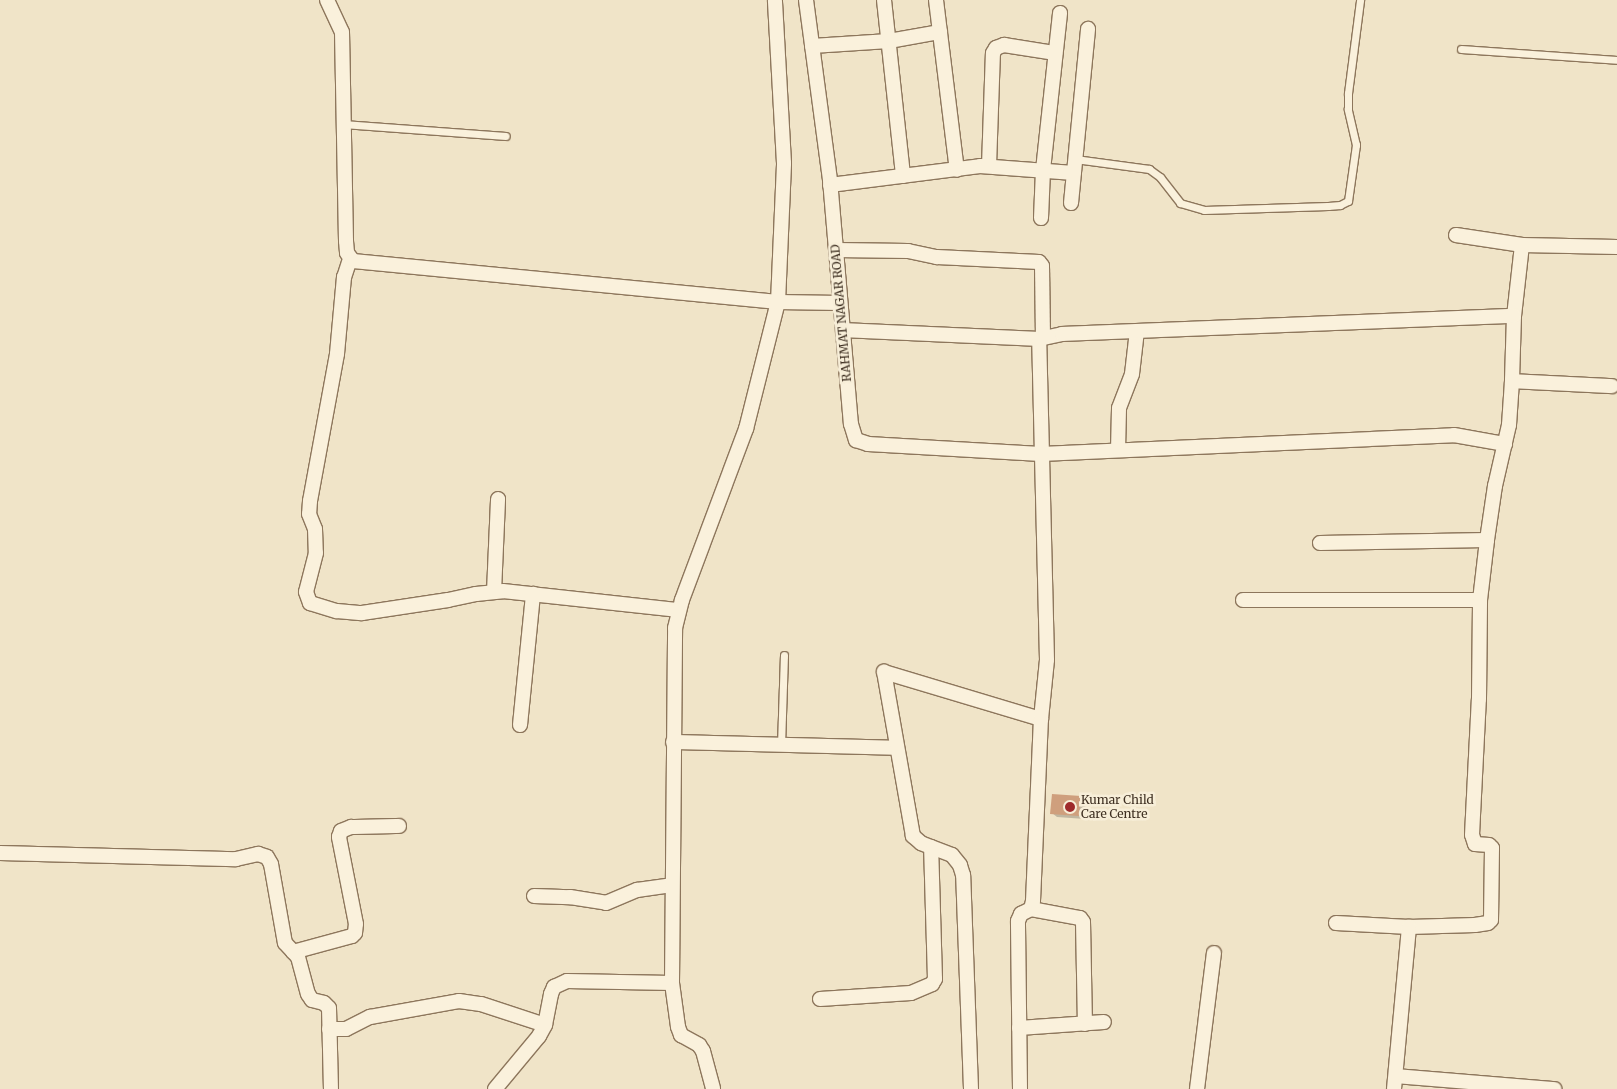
<!DOCTYPE html>
<html>
<head>
<meta charset="utf-8">
<style>
  body { margin:0 }
  #map { position:relative; width:1617px; height:1089px; overflow:hidden; background:#f0e4c8; font-family:Merriweather,serif }
  div>[style] { position:absolute }
  [style*='--x'] { left:calc(var(--x)*1px); top:calc(var(--y)*1px); width:calc(var(--w)*1px); rotate:calc(var(--a)*1deg) }
  .shadow>* { inset:0; background:#0003 }
  .building>* { inset:0; background:#cf9f7d }
  .roads { filter:drop-shadow(1px 0 #8d765c) drop-shadow(-1px 0 #8d765c) drop-shadow(0 1px #8d765c) drop-shadow(0 -1px #8d765c) }
  .service>* { height:7px; margin:-3.5px; padding:0 3.5px; transform-origin:3.5px; border-radius:3.5px; background:#faf1dc }
  .minor>* { height:14px; margin:-7px; padding:0 7px; transform-origin:7px; border-radius:7px; background:#faf1dc }
  .dots>* { width:14px; height:14px; translate:-50% -50%; box-sizing:border-box; border:2px solid #f7eed8; border-radius:50% }
  span { translate:-50% -50%; white-space:nowrap; text-align:center; line-height:1.15; -webkit-text-stroke:5px #f7eed8; paint-order:stroke }
  .street-label { font-size:12px; color:#3d2e20 }
  .poi-label { font-size:12px; color:#3d2e20 }
  .left { translate:0 -50%; text-align:left }
</style>
</head>
<body>
<div id="map">
  <div class="shadow">
    <div style="clip-path:polygon(1081px 797px,1086px 801px,1085px 819px,1057px 817px,1052px 813px)"></div>
  </div>
  <div class="building">
    <div style="clip-path:polygon(1052px 794px,1081px 796px,1079px 816px,1050px 814px)"></div>
  </div>
  <div class="roads">
    <div class="service">
      <div style="--x:1461;--y:49;--w:156;--a:4"></div>
      <div style="--x:343;--y:124;--w:163;--a:4.2"></div>
      <div style="--x:1075;--y:159;--w:75;--a:7.7"></div>
      <div style="--x:1149;--y:169;--w:14;--a:36"></div>
      <div style="--x:1160;--y:177;--w:33;--a:52"></div>
      <div style="--x:1180;--y:203;--w:25;--a:16"></div>
      <div style="--x:1204;--y:210;--w:124;--a:-1.8"></div>
      <div style="--x:1328;--y:206;--w:12;--a:-5"></div>
      <div style="--x:1340;--y:205;--w:9;--a:-27"></div>
      <div style="--x:1348;--y:201;--w:57;--a:-81.9"></div>
      <div style="--x:1356;--y:145;--w:37;--a:-103"></div>
      <div style="--x:1348;--y:109;--w:16;--a:-90"></div>
      <div style="--x:1348;--y:93;--w:94;--a:-82.6"></div>
      <div style="--x:781;--y:745;--w:90;--a:-88.1"></div>
    </div>
    <div class="minor">
      <div style="--x:327;--y:0;--w:35;--a:65"></div>
      <div style="--x:342;--y:32;--w:209;--a:88.9"></div>
      <div style="--x:346;--y:241;--w:12;--a:85"></div>
      <div style="--x:347;--y:253;--w:10;--a:53"></div>
      <div style="--x:353;--y:261;--w:427;--a:5.5"></div>
      <div style="--x:778;--y:302;--w:62;--a:0.9"></div>
      <div style="--x:806;--y:0;--w:182;--a:82.4"></div>
      <div style="--x:830;--y:180;--w:245;--a:85.1"></div>
      <div style="--x:851;--y:424;--w:17;--a:73"></div>
      <div style="--x:856;--y:440;--w:13;--a:18"></div>
      <div style="--x:868;--y:444;--w:173;--a:3.3"></div>
      <div style="--x:1041;--y:454;--w:413;--a:-2.6"></div>
      <div style="--x:1454;--y:435;--w:52;--a:10"></div>
      <div style="--x:884;--y:0;--w:177;--a:83.8"></div>
      <div style="--x:936;--y:0;--w:171;--a:83"></div>
      <div style="--x:812;--y:46;--w:77;--a:-3.7"></div>
      <div style="--x:889;--y:41;--w:52;--a:-10"></div>
      <div style="--x:989;--y:166;--w:113;--a:-88"></div>
      <div style="--x:993;--y:53;--w:6;--a:-59"></div>
      <div style="--x:996;--y:48;--w:9;--a:-21"></div>
      <div style="--x:1004;--y:45;--w:52;--a:8.9"></div>
      <div style="--x:830;--y:185;--w:151;--a:-7.2"></div>
      <div style="--x:980;--y:166;--w:94;--a:4.3"></div>
      <div style="--x:1071;--y:203;--w:175;--a:-84.4"></div>
      <div style="--x:1041;--y:218;--w:48;--a:-87.6"></div>
      <div style="--x:1043;--y:170;--w:158;--a:-83.8"></div>
      <div style="--x:1456;--y:235;--w:67;--a:8.6"></div>
      <div style="--x:1522;--y:245;--w:95;--a:1.2"></div>
      <div style="--x:1522;--y:245;--w:71;--a:96.4"></div>
      <div style="--x:1514;--y:316;--w:65;--a:91.8"></div>
      <div style="--x:1512;--y:381;--w:100;--a:2.9"></div>
      <div style="--x:836;--y:250;--w:72;--a:0.8"></div>
      <div style="--x:908;--y:251;--w:30;--a:12"></div>
      <div style="--x:937;--y:257;--w:102;--a:2.8"></div>
      <div style="--x:1039;--y:262;--w:5;--a:53"></div>
      <div style="--x:1042;--y:266;--w:72;--a:89.2"></div>
      <div style="--x:350;--y:259;--w:19;--a:108"></div>
      <div style="--x:344;--y:277;--w:77;--a:95.2"></div>
      <div style="--x:337;--y:354;--w:149;--a:100.4"></div>
      <div style="--x:310;--y:501;--w:13;--a:94"></div>
      <div style="--x:309;--y:514;--w:16;--a:68"></div>
      <div style="--x:315;--y:529;--w:24;--a:88"></div>
      <div style="--x:316;--y:553;--w:40;--a:104.4"></div>
      <div style="--x:306;--y:592;--w:12;--a:70"></div>
      <div style="--x:310;--y:603;--w:28;--a:17"></div>
      <div style="--x:337;--y:611;--w:25;--a:5"></div>
      <div style="--x:362;--y:613;--w:87;--a:-8.6"></div>
      <div style="--x:448;--y:600;--w:29;--a:-12"></div>
      <div style="--x:476;--y:594;--w:27;--a:-6"></div>
      <div style="--x:503;--y:591;--w:177;--a:6.2"></div>
      <div style="--x:843;--y:330;--w:196;--a:2.6"></div>
      <div style="--x:1118;--y:450;--w:42;--a:-88.6"></div>
      <div style="--x:1119;--y:408;--w:36;--a:-69"></div>
      <div style="--x:1132;--y:374;--w:43;--a:-83.4"></div>
      <div style="--x:1320;--y:543;--w:167;--a:-1"></div>
      <div style="--x:1487;--y:540;--w:55;--a:-81.6"></div>
      <div style="--x:1495;--y:486;--w:63;--a:-77.1"></div>
      <div style="--x:1509;--y:425;--w:44;--a:-86.1"></div>
      <div style="--x:494;--y:592;--w:93;--a:-87.5"></div>
      <div style="--x:1243;--y:600;--w:237;--a:0"></div>
      <div style="--x:520;--y:725;--w:132;--a:-84.3"></div>
      <div style="--x:673;--y:742;--w:224;--a:1.5"></div>
      <div style="--x:0;--y:853;--w:236;--a:1.5"></div>
      <div style="--x:236;--y:859;--w:23;--a:-13"></div>
      <div style="--x:258;--y:854;--w:9;--a:18"></div>
      <div style="--x:267;--y:857;--w:8;--a:60"></div>
      <div style="--x:271;--y:864;--w:80;--a:80"></div>
      <div style="--x:285;--y:943;--w:19;--a:47"></div>
      <div style="--x:298;--y:957;--w:38;--a:75"></div>
      <div style="--x:308;--y:994;--w:7;--a:56"></div>
      <div style="--x:312;--y:1000;--w:12;--a:14"></div>
      <div style="--x:324;--y:1003;--w:7;--a:45"></div>
      <div style="--x:329;--y:1008;--w:81;--a:88.6"></div>
      <div style="--x:534;--y:896;--w:36;--a:2"></div>
      <div style="--x:570;--y:897;--w:36;--a:9"></div>
      <div style="--x:606;--y:903;--w:34;--a:-23"></div>
      <div style="--x:637;--y:890;--w:35;--a:-8"></div>
      <div style="--x:1031;--y:909;--w:50;--a:10.4"></div>
      <div style="--x:1080;--y:918;--w:5;--a:53"></div>
      <div style="--x:1083;--y:922;--w:102;--a:88.9"></div>
      <div style="--x:1336;--y:923;--w:73;--a:3.1"></div>
      <div style="--x:1409;--y:927;--w:66;--a:-1.7"></div>
      <div style="--x:1475;--y:925;--w:13;--a:-9"></div>
      <div style="--x:1488;--y:923;--w:4;--a:-45"></div>
      <div style="--x:1491;--y:920;--w:72;--a:-89.2"></div>
      <div style="--x:1492;--y:848;--w:4;--a:-135"></div>
      <div style="--x:1489;--y:845;--w:14;--a:-176"></div>
      <div style="--x:1475;--y:844;--w:9;--a:-108"></div>
      <div style="--x:1472;--y:835;--w:136;--a:-87.1"></div>
      <div style="--x:1479;--y:699;--w:99;--a:-89.4"></div>
      <div style="--x:1480;--y:600;--w:60;--a:-83.3"></div>
      <div style="--x:293;--y:952;--w:61;--a:-15.2"></div>
      <div style="--x:352;--y:936;--w:4;--a:-45"></div>
      <div style="--x:355;--y:933;--w:9;--a:-84"></div>
      <div style="--x:356;--y:924;--w:89;--a:-101.1"></div>
      <div style="--x:339;--y:837;--w:6;--a:-72"></div>
      <div style="--x:341;--y:831;--w:11;--a:-22"></div>
      <div style="--x:351;--y:827;--w:48;--a:-1.2"></div>
      <div style="--x:672;--y:983;--w:355;--a:-89.5"></div>
      <div style="--x:675;--y:628;--w:29;--a:-76"></div>
      <div style="--x:682;--y:600;--w:183;--a:-69.5"></div>
      <div style="--x:746;--y:429;--w:131;--a:-75.9"></div>
      <div style="--x:778;--y:302;--w:139;--a:-87.5"></div>
      <div style="--x:784;--y:163;--w:163;--a:-93.2"></div>
      <div style="--x:820;--y:999;--w:91;--a:-3.8"></div>
      <div style="--x:911;--y:993;--w:23;--a:-23"></div>
      <div style="--x:932;--y:984;--w:6;--a:-59"></div>
      <div style="--x:935;--y:979;--w:132;--a:-91.7"></div>
      <div style="--x:1019;--y:1028;--w:85;--a:-4"></div>
      <div style="--x:329;--y:1029;--w:17;--a:0"></div>
      <div style="--x:346;--y:1029;--w:27;--a:-27"></div>
      <div style="--x:370;--y:1017;--w:90;--a:-10.2"></div>
      <div style="--x:459;--y:1001;--w:22;--a:8"></div>
      <div style="--x:481;--y:1004;--w:67;--a:18.2"></div>
      <div style="--x:1396;--y:1076;--w:159;--a:4.7"></div>
      <div style="--x:495;--y:1089;--w:69;--a:-50.3"></div>
      <div style="--x:539;--y:1036;--w:13;--a:-61"></div>
      <div style="--x:545;--y:1025;--w:32;--a:-79"></div>
      <div style="--x:551;--y:994;--w:8;--a:-67"></div>
      <div style="--x:554;--y:987;--w:14;--a:-25"></div>
      <div style="--x:567;--y:981;--w:105;--a:1.1"></div>
      <div style="--x:672;--y:983;--w:44;--a:82.2"></div>
      <div style="--x:678;--y:1027;--w:9;--a:69"></div>
      <div style="--x:681;--y:1035;--w:21;--a:29"></div>
      <div style="--x:699;--y:1045;--w:7;--a:56"></div>
      <div style="--x:703;--y:1051;--w:39;--a:75"></div>
      <div style="--x:971;--y:1089;--w:214;--a:-92.1"></div>
      <div style="--x:963;--y:875;--w:10;--a:-107"></div>
      <div style="--x:960;--y:865;--w:13;--a:-129"></div>
      <div style="--x:952;--y:855;--w:33;--a:-159"></div>
      <div style="--x:921;--y:843;--w:11;--a:-139"></div>
      <div style="--x:913;--y:836;--w:167;--a:-100"></div>
      <div style="--x:884;--y:672;--w:164;--a:16.7"></div>
      <div style="--x:1020;--y:1089;--w:168;--a:-90.7"></div>
      <div style="--x:1018;--y:921;--w:8;--a:-67"></div>
      <div style="--x:1021;--y:914;--w:11;--a:-27"></div>
      <div style="--x:1031;--y:909;--w:8;--a:-76"></div>
      <div style="--x:1033;--y:901;--w:182;--a:-87.5"></div>
      <div style="--x:1041;--y:719;--w:59;--a:-84.2"></div>
      <div style="--x:1047;--y:660;--w:321;--a:-91.4"></div>
      <div style="--x:1039;--y:339;--w:24;--a:-12"></div>
      <div style="--x:1062;--y:334;--w:452;--a:-2.3"></div>
      <div style="--x:1197;--y:1089;--w:137;--a:-82.9"></div>
      <div style="--x:1394;--y:1089;--w:163;--a:-84.7"></div>
    </div>
  </div>
  <div class="dots">
    <div style="left:1070px;top:807px;background:#9e2a2b"></div>
  </div>
  <div class="street-label">
    <span style="left:841px;top:313px;rotate:-95deg">RAHMAT NAGAR ROAD</span>
  </div>
  <div class="poi-label">
    <span class="left" style="left:1081px;top:807px">Kumar Child<br>Care Centre</span>
  </div>
</div>
</body>
</html>
